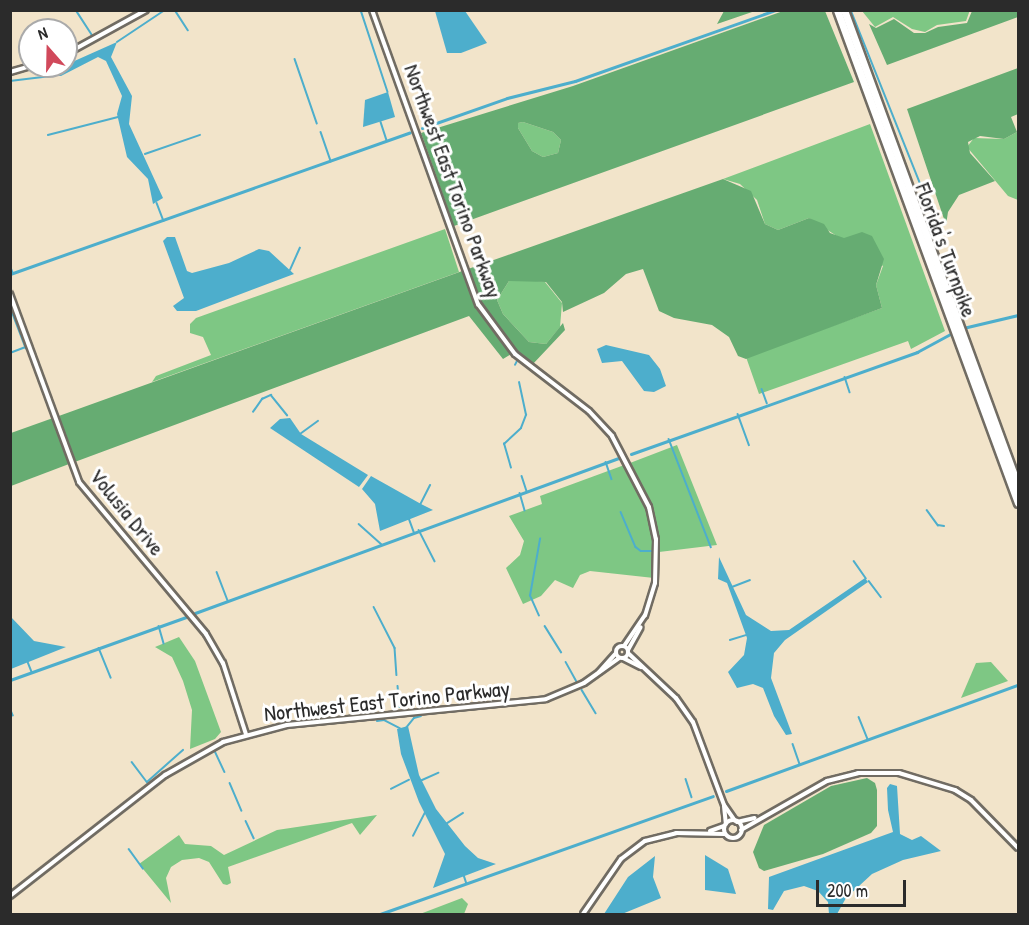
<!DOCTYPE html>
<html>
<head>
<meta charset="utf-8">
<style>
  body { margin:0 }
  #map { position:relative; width:1029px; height:925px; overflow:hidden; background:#f2e4ca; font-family:"Patrick Hand",sans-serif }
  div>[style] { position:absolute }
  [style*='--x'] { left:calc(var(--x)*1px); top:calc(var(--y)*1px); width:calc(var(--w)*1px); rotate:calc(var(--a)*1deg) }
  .green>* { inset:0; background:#7ec784 }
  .forest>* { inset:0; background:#66ac72 }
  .water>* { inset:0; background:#4daecc }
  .stream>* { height:1.5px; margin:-0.75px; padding:0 0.75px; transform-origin:0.75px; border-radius:0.75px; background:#4daecc }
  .canal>* { height:3px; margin:-1.5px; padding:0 1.5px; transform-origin:1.5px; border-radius:1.5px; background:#4daecc }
  .roads { filter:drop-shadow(2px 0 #716c63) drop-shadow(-2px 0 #716c63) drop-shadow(0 2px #716c63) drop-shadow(0 -2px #716c63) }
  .tertiary>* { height:4px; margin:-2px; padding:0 2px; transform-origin:2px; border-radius:2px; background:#fff }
  .tertiary>.ring { margin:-2px; padding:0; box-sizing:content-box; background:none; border:4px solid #fff; border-radius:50% }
  .motorway>* { height:7px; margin:-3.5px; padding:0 3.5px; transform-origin:3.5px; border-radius:3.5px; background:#fff }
  span { translate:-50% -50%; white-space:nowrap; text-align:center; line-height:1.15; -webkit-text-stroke:6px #fff; paint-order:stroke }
  .street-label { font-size:22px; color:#2b2b2b }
  .frame { position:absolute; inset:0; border:12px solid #2b2b2b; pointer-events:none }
  .north { position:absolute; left:18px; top:18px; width:60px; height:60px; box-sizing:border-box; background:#fff; border:2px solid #aaa; border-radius:50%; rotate:340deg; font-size:16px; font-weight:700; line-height:24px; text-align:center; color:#2b2b2b }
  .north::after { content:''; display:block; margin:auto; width:21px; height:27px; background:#d1495b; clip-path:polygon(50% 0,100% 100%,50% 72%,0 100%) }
  .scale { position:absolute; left:816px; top:880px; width:90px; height:27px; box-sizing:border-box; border:3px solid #2b2b2b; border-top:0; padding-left:8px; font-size:18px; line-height:21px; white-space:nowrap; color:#2b2b2b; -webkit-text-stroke:4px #fff; paint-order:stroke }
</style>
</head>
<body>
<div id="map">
  <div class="green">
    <div style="clip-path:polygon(970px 10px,966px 21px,937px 25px,925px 32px,912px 29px,893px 17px,875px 27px,862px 11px)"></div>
    <div style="clip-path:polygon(523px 122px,553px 132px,561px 140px,558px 153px,543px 157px,532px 151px,518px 128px,518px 123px)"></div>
    <div style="clip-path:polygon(870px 124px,945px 331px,911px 349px,908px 341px,759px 394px,746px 357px,882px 308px,876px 285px,883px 266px,809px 218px,778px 230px,765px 224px,757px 200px,740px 184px,723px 179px)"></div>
    <div style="clip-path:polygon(1017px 132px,1018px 135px,1018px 200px,1008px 196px,967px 147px,974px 138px,1004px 139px)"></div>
    <div style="clip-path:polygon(445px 229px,459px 272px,152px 382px,156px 376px,211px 355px,203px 337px,190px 333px,190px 324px,196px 318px)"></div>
    <div style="clip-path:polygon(529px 280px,545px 282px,562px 303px,560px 327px,546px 344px,529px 342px,503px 314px,497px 300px,509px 281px)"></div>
    <div style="clip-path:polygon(677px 445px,717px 545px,659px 552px,654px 516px,630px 463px)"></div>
    <div style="clip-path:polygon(627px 464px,647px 507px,655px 539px,654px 578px,590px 571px,580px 575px,573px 588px,555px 580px,541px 596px,523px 604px,506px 568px,520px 555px,524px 541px,509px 516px,542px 504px,540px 496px)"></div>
    <div style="clip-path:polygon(179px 637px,195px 661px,221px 732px,215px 739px,190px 749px,192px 710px,183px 681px,172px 657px,155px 647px)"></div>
    <div style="clip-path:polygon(991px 662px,1008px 681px,961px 698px,976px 663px)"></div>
    <div style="clip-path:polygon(377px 815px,360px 835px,352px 823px,228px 867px,231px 883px,227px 885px,223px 884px,209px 862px,199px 858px,182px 860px,171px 867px,166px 878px,171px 903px,139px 864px,179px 835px,185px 844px,211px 846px,224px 855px,277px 830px)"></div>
    <div style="clip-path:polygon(462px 898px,468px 904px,464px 914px,420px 914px)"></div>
  </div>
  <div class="forest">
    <div style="clip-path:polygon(evenodd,786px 10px,825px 11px,854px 82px,454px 226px,421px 133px,573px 86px,786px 10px,523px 122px,553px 132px,561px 140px,558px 153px,543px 157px,532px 151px,518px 128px,518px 123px,523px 122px)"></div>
    <div style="clip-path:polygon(724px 11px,724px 10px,755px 11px,717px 24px)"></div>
    <div style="clip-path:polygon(972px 11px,1018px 11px,1018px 17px,887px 65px,869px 24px,876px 28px,894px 19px,914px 33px,925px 33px,938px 27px,967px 23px)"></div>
    <div style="clip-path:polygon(1018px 68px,1018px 114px,1011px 117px,1017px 132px,1004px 139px,980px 136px,968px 142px,970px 153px,995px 181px,959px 195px,948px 212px,946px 225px,907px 109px)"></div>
    <div style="clip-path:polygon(723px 179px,751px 191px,765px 224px,778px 230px,809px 218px,824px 224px,830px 233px,844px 238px,862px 232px,872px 236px,884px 259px,876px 285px,882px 308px,746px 359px,738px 356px,729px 337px,712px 325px,674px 318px,659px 311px,643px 269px,626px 274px,604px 293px,563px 312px,562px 302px,546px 282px,509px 281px,497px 300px,503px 314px,529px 342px,546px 344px,563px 323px,565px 330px,532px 365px,496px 329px,480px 303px,468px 269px)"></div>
    <div style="clip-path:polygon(465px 270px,477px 305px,513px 353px,503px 359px,469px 316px,72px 463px,56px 417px)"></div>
    <div style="clip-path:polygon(53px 418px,69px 464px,11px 486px,11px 433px)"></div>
    <div style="clip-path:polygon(867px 778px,875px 783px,877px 790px,877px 826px,871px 833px,823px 854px,764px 871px,759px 868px,753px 852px,764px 825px,831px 786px)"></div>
  </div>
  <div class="water">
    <div style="clip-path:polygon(435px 11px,465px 11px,487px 43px,461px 53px,447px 53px)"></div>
    <div style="clip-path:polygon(117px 42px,111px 57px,132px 96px,129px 124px,163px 198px,153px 204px,148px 179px,127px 157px,117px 114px,122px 96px,106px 61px,98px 57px,61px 76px,51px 76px,52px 71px)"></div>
    <div style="clip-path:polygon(388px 92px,395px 117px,363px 127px,365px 100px)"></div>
    <div style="clip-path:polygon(167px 237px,175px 237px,187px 271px,192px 273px,229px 263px,259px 249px,269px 251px,294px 274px,196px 311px,177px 311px,173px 306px,184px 298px,163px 241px)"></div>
    <div style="clip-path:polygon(606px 345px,649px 355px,660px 369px,666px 386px,654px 392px,644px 391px,622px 361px,602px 363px,597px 349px)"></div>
    <div style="clip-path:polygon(290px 418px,301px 434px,368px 475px,359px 487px,270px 428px,280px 419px)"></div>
    <div style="clip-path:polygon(371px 476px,421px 504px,433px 510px,380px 531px,375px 504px,362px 489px)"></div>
    <div style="clip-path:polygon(719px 557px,746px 615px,771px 631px,789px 630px,865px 578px,868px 582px,785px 640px,774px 653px,771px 678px,792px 734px,786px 735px,774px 716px,763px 688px,753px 684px,737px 688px,728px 672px,744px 655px,747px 638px,727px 583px,718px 579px)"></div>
    <div style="clip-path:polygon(10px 616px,34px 641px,66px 647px,11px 669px)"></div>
    <div style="clip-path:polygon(408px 726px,419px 775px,436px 809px,465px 846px,478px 858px,496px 864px,433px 888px,445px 854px,419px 802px,401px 754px,397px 729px)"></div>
    <div style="clip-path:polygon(890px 784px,897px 786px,900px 834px,912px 840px,921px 836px,941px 851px,903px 860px,872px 874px,846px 898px,837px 914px,829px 914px,828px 902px,818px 891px,804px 886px,784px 891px,773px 910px,768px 909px,769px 877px,893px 832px,888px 810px,887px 788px)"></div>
    <div style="clip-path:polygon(705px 855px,728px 869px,736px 894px,705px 890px)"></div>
    <div style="clip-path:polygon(655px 856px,653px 877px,661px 898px,622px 914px,604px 914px,628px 877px)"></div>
  </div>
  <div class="stream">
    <div style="--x:76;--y:10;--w:30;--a:57"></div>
    <div style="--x:175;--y:10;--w:24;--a:57"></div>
    <div style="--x:361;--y:10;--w:86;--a:71.8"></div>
    <div style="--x:851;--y:10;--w:240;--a:68.2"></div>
    <div style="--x:117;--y:42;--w:58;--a:-33.7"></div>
    <div style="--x:295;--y:59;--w:68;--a:71"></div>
    <div style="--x:10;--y:81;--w:41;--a:-7"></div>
    <div style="--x:381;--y:122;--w:20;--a:72"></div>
    <div style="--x:321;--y:132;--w:31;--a:71"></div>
    <div style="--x:48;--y:135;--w:72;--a:-14.4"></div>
    <div style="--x:145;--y:154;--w:58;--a:-19.1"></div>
    <div style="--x:157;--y:203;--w:19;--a:69"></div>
    <div style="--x:10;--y:265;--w:9;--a:69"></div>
    <div style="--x:290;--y:270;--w:24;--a:-66"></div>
    <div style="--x:10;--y:306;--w:45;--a:69.1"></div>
    <div style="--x:10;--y:353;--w:17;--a:-21"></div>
    <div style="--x:515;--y:365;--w:4;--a:-63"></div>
    <div style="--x:845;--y:377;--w:16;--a:72"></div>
    <div style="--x:762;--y:389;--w:15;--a:70"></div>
    <div style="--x:253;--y:412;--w:16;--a:-55"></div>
    <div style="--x:262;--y:399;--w:10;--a:-24"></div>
    <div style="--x:271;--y:395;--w:26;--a:51"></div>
    <div style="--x:738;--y:414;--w:33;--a:70"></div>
    <div style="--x:300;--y:434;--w:22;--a:-36"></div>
    <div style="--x:669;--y:439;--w:116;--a:68.7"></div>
    <div style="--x:606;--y:462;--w:18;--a:71"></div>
    <div style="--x:511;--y:468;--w:25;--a:-106"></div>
    <div style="--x:504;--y:444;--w:23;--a:-43"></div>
    <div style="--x:521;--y:428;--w:14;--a:-69"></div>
    <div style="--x:526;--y:415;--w:33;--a:-102"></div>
    <div style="--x:522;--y:476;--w:16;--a:72"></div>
    <div style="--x:520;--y:493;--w:18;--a:74"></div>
    <div style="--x:420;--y:505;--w:22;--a:-63"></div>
    <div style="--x:927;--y:510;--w:19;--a:54"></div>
    <div style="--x:938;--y:525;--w:6;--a:9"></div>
    <div style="--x:621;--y:512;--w:38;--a:67"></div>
    <div style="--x:636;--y:547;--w:6;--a:39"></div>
    <div style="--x:641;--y:551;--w:12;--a:0"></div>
    <div style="--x:409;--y:518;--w:15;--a:70"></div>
    <div style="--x:359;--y:524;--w:30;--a:42"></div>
    <div style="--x:419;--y:530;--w:35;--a:63"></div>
    <div style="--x:854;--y:561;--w:21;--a:55"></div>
    <div style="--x:217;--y:572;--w:31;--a:69"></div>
    <div style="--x:869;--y:581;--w:20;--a:53"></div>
    <div style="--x:732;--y:587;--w:19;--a:-21"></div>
    <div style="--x:374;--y:607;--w:46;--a:62.9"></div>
    <div style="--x:395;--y:648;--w:27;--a:86"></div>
    <div style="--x:539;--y:616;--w:22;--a:-114"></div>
    <div style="--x:530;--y:596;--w:58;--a:-80"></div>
    <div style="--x:159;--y:626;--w:18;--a:74"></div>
    <div style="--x:545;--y:626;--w:31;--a:58"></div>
    <div style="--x:730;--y:640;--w:17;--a:-17"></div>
    <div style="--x:99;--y:648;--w:32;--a:68"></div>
    <div style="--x:28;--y:662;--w:11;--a:68"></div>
    <div style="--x:566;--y:662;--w:23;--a:61"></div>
    <div style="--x:398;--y:686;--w:21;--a:85"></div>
    <div style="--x:582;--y:690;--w:27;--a:59"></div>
    <div style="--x:10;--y:708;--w:8;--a:67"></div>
    <div style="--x:859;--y:717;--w:24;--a:68"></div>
    <div style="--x:377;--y:721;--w:7;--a:-8"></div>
    <div style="--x:384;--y:720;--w:18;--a:27"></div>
    <div style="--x:406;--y:728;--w:13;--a:-51"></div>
    <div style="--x:414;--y:718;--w:7;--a:-16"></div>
    <div style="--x:793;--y:744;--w:21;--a:71"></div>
    <div style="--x:215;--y:751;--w:23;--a:65"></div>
    <div style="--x:132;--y:762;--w:25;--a:53"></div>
    <div style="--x:147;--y:782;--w:48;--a:-41.6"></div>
    <div style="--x:686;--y:779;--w:19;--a:72"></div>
    <div style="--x:420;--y:781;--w:20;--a:-24"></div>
    <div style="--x:230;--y:783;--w:30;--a:67"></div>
    <div style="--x:391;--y:789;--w:20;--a:-27"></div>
    <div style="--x:246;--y:821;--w:19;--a:65"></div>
    <div style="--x:446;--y:824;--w:20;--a:-33"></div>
    <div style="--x:413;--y:836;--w:27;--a:-63"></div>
    <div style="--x:129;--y:849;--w:24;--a:54"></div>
    <div style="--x:464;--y:875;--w:9;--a:72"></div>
  </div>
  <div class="canal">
    <div style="--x:422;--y:128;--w:90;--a:-19.4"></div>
    <div style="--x:507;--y:98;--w:70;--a:-14"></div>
    <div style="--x:575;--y:81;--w:213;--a:-19.5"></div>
    <div style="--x:10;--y:274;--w:424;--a:-19.5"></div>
    <div style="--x:963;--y:328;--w:57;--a:-13.3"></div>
    <div style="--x:631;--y:454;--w:304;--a:-19.6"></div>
    <div style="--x:917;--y:352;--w:42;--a:-28.4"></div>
    <div style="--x:195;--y:613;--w:451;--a:-20.1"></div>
    <div style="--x:10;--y:680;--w:187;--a:-19.7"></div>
    <div style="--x:726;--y:791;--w:311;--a:-20"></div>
    <div style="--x:380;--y:914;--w:353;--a:-19.5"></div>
  </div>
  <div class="roads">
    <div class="tertiary">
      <div style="--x:372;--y:10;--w:313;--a:70.2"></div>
      <div style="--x:478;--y:304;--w:62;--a:53.5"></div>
      <div style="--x:515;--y:354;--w:93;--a:37.6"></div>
      <div style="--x:589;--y:411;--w:34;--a:47"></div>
      <div style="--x:612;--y:436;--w:80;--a:62.5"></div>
      <div style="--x:649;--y:507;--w:33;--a:78"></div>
      <div style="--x:656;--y:539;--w:44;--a:91.3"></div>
      <div style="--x:655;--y:583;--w:34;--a:107"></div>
      <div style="--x:645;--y:615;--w:37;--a:124"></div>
      <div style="--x:66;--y:54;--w:91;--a:-28.8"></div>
      <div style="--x:10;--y:72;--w:22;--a:-16"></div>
      <div style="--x:10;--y:294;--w:200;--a:69.8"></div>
      <div style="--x:79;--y:482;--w:198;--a:50.1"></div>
      <div style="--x:206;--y:634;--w:34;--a:60"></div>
      <div style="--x:223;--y:663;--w:75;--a:72.1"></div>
      <div class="ring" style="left:616px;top:646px;width:8px;height:8px"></div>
      <div style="--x:628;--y:650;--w:26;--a:-61"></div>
      <div style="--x:628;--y:653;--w:66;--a:43.2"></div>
      <div style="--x:676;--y:698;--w:29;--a:55"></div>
      <div style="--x:693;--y:722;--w:89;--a:69.5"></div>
      <div style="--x:724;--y:805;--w:19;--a:55"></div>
      <div style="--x:623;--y:658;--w:20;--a:27"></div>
      <div style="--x:599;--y:672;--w:24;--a:-48"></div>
      <div style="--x:724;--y:806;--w:18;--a:84"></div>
      <div class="ring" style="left:724px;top:820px;width:14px;height:14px"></div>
      <div style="--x:737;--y:822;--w:18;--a:-13"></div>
      <div style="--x:741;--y:830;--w:99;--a:-29.7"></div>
      <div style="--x:827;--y:781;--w:32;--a:-14"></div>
      <div style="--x:858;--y:773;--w:41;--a:0"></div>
      <div style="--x:899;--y:773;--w:59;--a:16.9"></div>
      <div style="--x:955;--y:790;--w:19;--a:32"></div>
      <div style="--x:971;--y:800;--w:67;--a:45.6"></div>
      <div style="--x:710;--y:831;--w:15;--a:-20"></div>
      <div style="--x:10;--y:896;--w:197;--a:-38"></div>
      <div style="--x:165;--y:775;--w:67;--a:-29.6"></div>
      <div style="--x:223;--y:742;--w:66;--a:-14.9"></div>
      <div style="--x:287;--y:725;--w:260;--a:-5.7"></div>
      <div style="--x:546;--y:699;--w:41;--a:-22.8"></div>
      <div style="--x:584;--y:683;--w:43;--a:-35.5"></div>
      <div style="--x:583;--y:914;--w:67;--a:-55.4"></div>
      <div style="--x:621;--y:859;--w:30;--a:-37"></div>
      <div style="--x:645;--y:841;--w:32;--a:-14"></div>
      <div style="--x:676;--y:833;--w:49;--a:1.2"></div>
    </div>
    <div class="motorway">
      <div style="--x:837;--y:10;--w:525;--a:69.84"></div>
      <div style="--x:844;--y:10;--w:507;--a:69.92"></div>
    </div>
  </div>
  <div class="street-label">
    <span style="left:453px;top:181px;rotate:70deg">Northwest East Torino Parkway</span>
    <span style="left:946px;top:250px;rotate:70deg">Florida's Turnpike</span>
    <span style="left:127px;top:512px;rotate:51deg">Volusia Drive</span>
    <span style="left:387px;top:701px;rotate:-6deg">Northwest East Torino Parkway</span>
  </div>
  <div class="frame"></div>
  <div class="north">N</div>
  <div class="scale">200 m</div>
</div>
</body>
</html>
